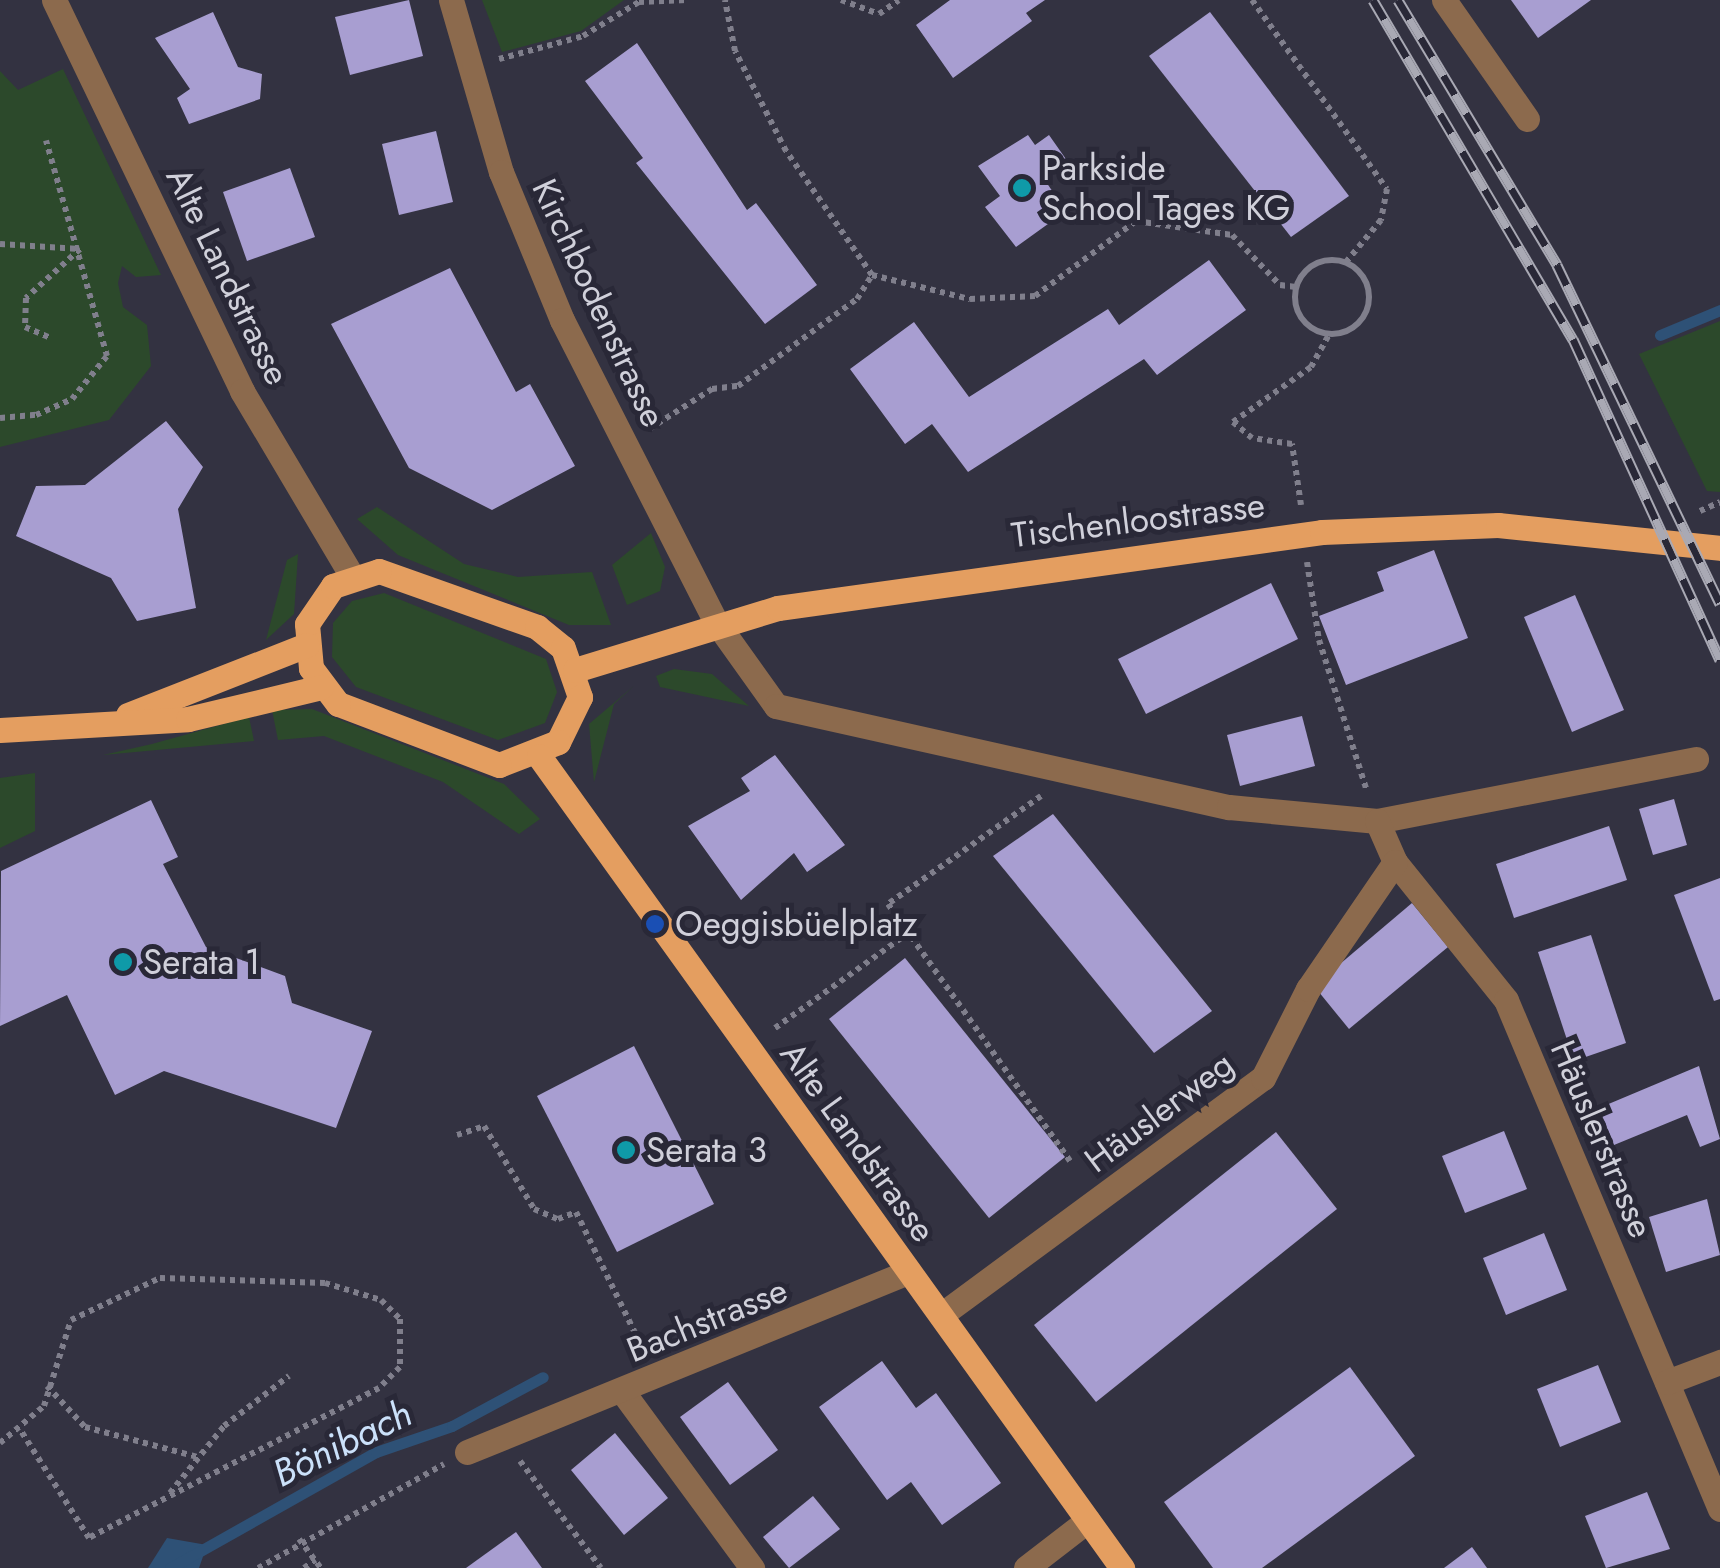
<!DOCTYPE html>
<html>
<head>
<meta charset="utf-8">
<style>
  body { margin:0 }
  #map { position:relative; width:1720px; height:1568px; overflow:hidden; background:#333241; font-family:Jost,sans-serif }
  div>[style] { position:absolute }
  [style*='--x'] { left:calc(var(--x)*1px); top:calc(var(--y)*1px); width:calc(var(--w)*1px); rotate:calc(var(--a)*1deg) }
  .green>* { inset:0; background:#2c492b }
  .water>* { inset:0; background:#2e5176 }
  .stream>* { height:11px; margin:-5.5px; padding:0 5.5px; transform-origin:5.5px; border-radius:5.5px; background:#2e5176 }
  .building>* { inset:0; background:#a89ed1 }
  .path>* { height:6px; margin-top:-3px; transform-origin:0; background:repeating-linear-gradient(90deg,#807f8c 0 5px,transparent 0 10px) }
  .path>.ring { margin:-3px; padding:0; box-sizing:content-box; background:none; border:6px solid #807f8c; border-radius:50% }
  .minor>* { height:25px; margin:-12.5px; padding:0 12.5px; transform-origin:12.5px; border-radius:12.5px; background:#8c6a4d }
  .major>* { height:25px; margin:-12.5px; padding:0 12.5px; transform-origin:12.5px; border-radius:12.5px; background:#e49e60 }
  .rail>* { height:11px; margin-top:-5.5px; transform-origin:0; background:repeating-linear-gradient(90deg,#292837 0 22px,#a9a9b4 0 44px); box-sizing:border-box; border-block:2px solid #a9a9b4 }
  .dots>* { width:28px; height:28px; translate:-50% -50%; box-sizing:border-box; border:5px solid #292837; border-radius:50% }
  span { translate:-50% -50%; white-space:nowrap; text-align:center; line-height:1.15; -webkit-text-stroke:10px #292837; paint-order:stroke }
  .poi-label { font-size:35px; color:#d0d0da }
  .left { translate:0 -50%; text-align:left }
  .street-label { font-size:35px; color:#d0d0da }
  .water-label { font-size:38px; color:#cbe1fa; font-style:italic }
</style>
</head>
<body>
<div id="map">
  <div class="green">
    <div style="clip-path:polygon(482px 0,624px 0,581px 31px,502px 52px)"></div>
    <div style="clip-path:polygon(63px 69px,161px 275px,136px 277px,122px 266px,118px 283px,123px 307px,147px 325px,151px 366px,109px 420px,0 447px,0 71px,18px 90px)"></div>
    <div style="clip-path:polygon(1720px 321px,1720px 492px,1707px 491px,1639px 354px)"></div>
    <div style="clip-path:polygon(377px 507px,464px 564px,518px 577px,592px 572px,611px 625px,569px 625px,398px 555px,357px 519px)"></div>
    <div style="clip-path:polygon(651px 533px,665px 567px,660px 591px,627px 605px,612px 565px)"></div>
    <div style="clip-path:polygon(298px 554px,294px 614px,266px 640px,287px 560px)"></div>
    <div style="clip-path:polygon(384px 593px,546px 659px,557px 692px,545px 723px,498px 740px,356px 687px,332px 657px,333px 623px,352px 601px)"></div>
    <div style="clip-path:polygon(674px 669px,712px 674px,749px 706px,660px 687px,656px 676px)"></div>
    <div style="clip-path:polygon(635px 685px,614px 704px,594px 782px,589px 724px)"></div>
    <div style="clip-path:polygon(312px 709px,504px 784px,540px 819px,519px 834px,443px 782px,324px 736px,278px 740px,272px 710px)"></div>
    <div style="clip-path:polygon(249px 717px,254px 741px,103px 755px,152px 744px)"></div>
    <div style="clip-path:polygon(35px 773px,35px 831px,0 848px,0 778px)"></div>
  </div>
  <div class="water">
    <div style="clip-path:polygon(167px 1538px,207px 1545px,199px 1568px,148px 1568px)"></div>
  </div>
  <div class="stream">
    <div style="--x:1660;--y:335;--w:65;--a:-22.6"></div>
    <div style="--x:170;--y:1568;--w:236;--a:-29.4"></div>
    <div style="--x:376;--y:1452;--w:80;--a:-18.9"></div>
    <div style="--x:452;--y:1426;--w:103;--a:-28.3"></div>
  </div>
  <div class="building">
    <div style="clip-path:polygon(409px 0,423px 56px,350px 75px,335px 17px)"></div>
    <div style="clip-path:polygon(950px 0,1045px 0,1026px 13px,1032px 21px,953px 78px,916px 25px)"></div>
    <div style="clip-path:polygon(1511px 0,1591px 0,1538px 38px)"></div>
    <div style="clip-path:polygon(213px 12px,238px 67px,262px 74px,260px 99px,189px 124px,177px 98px,190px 89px,155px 38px)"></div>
    <div style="clip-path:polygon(1210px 12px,1349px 196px,1291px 237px,1149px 56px)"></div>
    <div style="clip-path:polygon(637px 43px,747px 210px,756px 203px,817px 285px,765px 324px,636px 163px,643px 158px,585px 81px)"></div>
    <div style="clip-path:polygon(436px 131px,453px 202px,399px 215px,382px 144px)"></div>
    <div style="clip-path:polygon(1028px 135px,1035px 145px,1049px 135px,1068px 162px,1044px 179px,1066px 211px,1016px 247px,985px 207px,1000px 196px,978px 166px)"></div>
    <div style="clip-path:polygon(290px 168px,315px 237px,247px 261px,223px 192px)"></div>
    <div style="clip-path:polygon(1209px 260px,1246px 310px,1157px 375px,1144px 359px,968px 472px,932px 424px,905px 444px,850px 369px,914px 322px,969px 397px,1108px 309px,1119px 325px)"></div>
    <div style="clip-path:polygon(450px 268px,516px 392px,530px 384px,575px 466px,492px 510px,409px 468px,331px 324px)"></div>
    <div style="clip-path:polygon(166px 421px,203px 467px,178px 509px,196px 608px,137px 621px,111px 578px,16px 536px,36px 486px,85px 485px)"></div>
    <div style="clip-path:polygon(1434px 550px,1468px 638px,1346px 685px,1319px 616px,1384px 591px,1377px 572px)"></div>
    <div style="clip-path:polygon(1271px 583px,1298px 639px,1146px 714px,1118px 659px)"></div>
    <div style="clip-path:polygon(1575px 595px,1624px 710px,1572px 732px,1524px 617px)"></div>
    <div style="clip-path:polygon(1302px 716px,1315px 766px,1240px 786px,1227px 735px)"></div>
    <div style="clip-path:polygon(775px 755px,845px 845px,807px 872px,794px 853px,741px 900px,688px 826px,750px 791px,741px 778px)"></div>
    <div style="clip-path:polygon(1674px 799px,1687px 845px,1653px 855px,1639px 809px)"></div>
    <div style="clip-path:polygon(151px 800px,178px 857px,163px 864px,206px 947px,285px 976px,292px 1003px,372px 1031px,336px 1128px,164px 1071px,115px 1095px,67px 995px,0 1026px,1px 871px)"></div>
    <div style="clip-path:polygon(1053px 814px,1212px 1011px,1154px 1053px,993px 856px)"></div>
    <div style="clip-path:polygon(1609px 826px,1627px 880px,1514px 918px,1496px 864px)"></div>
    <div style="clip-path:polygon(1720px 878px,1720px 999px,1714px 1001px,1674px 895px)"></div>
    <div style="clip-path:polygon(1412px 903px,1448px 947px,1349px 1029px,1314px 986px)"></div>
    <div style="clip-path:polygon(1591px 935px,1626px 1043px,1574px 1061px,1538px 952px)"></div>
    <div style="clip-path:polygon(905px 958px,1065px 1157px,989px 1218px,829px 1019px)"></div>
    <div style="clip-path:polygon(634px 1046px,714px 1204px,617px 1252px,537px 1096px)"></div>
    <div style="clip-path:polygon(1699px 1066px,1720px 1139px,1700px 1147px,1687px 1115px,1614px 1145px,1599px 1108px)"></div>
    <div style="clip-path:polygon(1504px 1131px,1527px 1189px,1465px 1213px,1442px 1156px)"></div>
    <div style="clip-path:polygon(1276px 1132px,1337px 1209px,1096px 1402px,1034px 1325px)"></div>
    <div style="clip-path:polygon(1707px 1199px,1720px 1255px,1666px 1272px,1649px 1217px)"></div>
    <div style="clip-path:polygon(1544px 1233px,1567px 1290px,1506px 1315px,1483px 1258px)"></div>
    <div style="clip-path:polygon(882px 1361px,916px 1408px,936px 1393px,1001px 1483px,942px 1525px,911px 1482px,887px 1500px,819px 1407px)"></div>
    <div style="clip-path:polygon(1598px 1365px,1621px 1422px,1560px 1447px,1537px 1389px)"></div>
    <div style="clip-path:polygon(1350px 1367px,1415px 1456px,1262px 1568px,1213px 1568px,1164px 1502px)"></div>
    <div style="clip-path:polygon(728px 1382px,778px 1450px,730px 1485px,680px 1417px)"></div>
    <div style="clip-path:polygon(615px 1433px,668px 1498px,624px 1535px,571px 1470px)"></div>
    <div style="clip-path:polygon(1647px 1492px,1670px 1549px,1606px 1568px,1585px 1516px)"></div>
    <div style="clip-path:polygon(813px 1496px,840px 1529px,789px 1568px,763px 1537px)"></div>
    <div style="clip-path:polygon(516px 1532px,542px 1568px,466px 1568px)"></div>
    <div style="clip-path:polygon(1472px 1547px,1487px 1568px,1444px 1568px)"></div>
  </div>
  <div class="path">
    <div style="--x:841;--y:0;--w:40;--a:20.2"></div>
    <div style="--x:879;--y:14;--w:24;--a:-35"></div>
    <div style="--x:1252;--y:0;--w:232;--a:54.5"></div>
    <div style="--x:1387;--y:189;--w:32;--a:101"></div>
    <div style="--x:1381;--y:220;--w:55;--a:129.8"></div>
    <div style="--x:499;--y:59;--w:87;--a:-15.3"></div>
    <div style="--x:583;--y:36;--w:66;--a:-31.3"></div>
    <div style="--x:639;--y:2;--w:48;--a:-2.4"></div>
    <div style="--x:0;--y:244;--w:80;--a:3.6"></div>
    <div style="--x:80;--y:249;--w:73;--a:137.8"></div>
    <div style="--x:26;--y:298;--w:29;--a:92"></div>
    <div style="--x:25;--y:327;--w:26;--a:23"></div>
    <div class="ring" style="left:1295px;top:260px;width:68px;height:68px"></div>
    <div style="--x:872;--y:275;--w:101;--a:13.8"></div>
    <div style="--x:970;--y:299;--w:65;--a:-2.6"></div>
    <div style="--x:1035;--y:296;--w:126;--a:-36.6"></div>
    <div style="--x:1136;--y:221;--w:97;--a:8.3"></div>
    <div style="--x:1232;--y:235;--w:69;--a:46.2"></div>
    <div style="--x:1280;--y:285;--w:16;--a:7"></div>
    <div style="--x:0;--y:418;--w:36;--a:-5"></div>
    <div style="--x:36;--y:415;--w:39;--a:-24"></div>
    <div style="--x:72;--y:399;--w:55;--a:-50.9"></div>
    <div style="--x:107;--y:356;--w:224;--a:-105.8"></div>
    <div style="--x:649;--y:429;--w:75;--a:-32.4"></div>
    <div style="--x:712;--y:389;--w:26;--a:-7"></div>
    <div style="--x:738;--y:386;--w:147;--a:-36.2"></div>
    <div style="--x:857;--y:299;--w:28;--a:-58"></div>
    <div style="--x:872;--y:275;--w:151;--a:-124.7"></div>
    <div style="--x:786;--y:151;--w:112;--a:-117"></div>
    <div style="--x:735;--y:51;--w:52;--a:-101.1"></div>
    <div style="--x:1301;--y:505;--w:62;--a:-98.4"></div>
    <div style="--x:1292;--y:444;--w:40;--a:-171.5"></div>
    <div style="--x:1252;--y:438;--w:25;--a:-140"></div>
    <div style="--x:1233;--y:422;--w:95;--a:-35.2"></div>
    <div style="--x:1311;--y:367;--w:38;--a:-61"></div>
    <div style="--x:1700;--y:511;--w:22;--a:-24"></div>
    <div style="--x:1307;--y:562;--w:79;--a:81.3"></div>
    <div style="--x:1319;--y:640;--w:158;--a:72.4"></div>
    <div style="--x:1041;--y:796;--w:187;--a:144.8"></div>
    <div style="--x:888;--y:904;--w:315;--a:54.7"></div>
    <div style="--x:775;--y:1028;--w:163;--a:-35.5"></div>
    <div style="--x:457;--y:1135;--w:28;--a:-18"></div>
    <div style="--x:484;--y:1126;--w:97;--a:58.9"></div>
    <div style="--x:534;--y:1209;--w:26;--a:23"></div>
    <div style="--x:558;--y:1219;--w:19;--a:-21"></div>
    <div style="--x:576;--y:1212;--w:144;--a:64"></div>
    <div style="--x:47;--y:1386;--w:56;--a:47.2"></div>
    <div style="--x:85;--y:1427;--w:117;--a:14.9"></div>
    <div style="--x:0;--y:1443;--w:57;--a:-40.1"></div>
    <div style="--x:44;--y:1406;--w:90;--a:-72.6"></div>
    <div style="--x:71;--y:1320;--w:98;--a:-25.3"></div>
    <div style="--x:160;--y:1278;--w:165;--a:1.7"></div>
    <div style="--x:325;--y:1283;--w:59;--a:16.9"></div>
    <div style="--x:381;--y:1300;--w:27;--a:45"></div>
    <div style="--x:400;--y:1319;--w:48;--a:90"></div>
    <div style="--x:400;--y:1367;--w:30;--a:135"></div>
    <div style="--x:379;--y:1388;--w:326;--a:152.7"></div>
    <div style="--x:89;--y:1538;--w:127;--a:-122.4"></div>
    <div style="--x:520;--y:1461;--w:134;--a:52.9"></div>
    <div style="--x:170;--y:1493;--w:86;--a:-51.1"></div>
    <div style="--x:224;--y:1426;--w:82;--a:-37.6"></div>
    <div style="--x:299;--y:1539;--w:36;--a:53"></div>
    <div style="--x:258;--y:1568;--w:213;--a:-29.2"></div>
    <div style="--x:304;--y:1568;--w:14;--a:-36"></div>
  </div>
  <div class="minor">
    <div style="--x:54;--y:0;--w:434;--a:64.3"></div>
    <div style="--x:242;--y:391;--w:215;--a:59.3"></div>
    <div style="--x:451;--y:0;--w:179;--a:73.8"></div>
    <div style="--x:501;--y:172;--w:160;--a:67.6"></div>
    <div style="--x:562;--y:320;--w:339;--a:63"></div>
    <div style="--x:716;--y:622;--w:103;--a:54.5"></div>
    <div style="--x:776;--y:706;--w:464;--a:12.6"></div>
    <div style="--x:1229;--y:807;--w:149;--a:5.4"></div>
    <div style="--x:1377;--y:821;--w:325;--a:-11"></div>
    <div style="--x:1444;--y:0;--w:145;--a:55.1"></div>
    <div style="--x:1377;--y:821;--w:45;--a:66.3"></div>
    <div style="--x:1395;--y:862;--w:177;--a:51.2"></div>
    <div style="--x:1506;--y:1000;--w:552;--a:67.2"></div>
    <div style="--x:941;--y:1315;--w:400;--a:-36.4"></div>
    <div style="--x:1263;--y:1078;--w:100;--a:-63.2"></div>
    <div style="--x:1308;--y:989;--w:154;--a:-55.6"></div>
    <div style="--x:1667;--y:1382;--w:57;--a:-20.7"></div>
    <div style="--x:622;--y:1391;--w:220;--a:53.7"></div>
    <div style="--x:467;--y:1452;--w:477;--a:-22.2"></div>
    <div style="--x:1026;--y:1568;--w:78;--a:-37.7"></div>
  </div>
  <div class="major">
    <div style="--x:379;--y:571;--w:168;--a:19.5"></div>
    <div style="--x:537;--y:627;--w:33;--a:39"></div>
    <div style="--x:563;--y:648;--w:52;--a:70.9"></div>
    <div style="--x:580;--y:697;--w:50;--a:116.1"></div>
    <div style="--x:558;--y:742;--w:63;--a:158.7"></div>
    <div style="--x:499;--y:765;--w:172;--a:-159.2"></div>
    <div style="--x:338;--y:704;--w:45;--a:-126.9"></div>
    <div style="--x:311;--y:668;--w:44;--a:-95.2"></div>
    <div style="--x:307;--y:624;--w:46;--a:-55.6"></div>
    <div style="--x:333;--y:586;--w:48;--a:-18.1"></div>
    <div style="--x:575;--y:670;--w:212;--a:-17"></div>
    <div style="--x:778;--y:608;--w:549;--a:-7.95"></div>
    <div style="--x:1322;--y:532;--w:176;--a:-2.3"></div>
    <div style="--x:1498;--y:525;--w:223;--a:5.9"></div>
    <div style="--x:128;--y:715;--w:192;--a:-21.4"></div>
    <div style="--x:0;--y:730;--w:188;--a:-3.3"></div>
    <div style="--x:188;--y:719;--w:137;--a:-13.5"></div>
    <div style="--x:539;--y:756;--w:1000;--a:54.32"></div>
  </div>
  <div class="rail">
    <div style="--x:1373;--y:0;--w:394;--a:59.5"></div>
    <div style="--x:1573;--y:339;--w:353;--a:65.4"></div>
    <div style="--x:1398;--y:0;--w:309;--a:59"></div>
    <div style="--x:1557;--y:265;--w:376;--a:64.3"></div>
  </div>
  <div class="dots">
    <div style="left:1022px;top:188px;background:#0f9aa8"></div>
    <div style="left:655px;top:924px;background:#1a4fb4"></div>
    <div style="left:123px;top:962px;background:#0f9aa8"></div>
    <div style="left:626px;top:1150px;background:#0f9aa8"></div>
  </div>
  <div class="poi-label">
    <span class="left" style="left:1042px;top:188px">Parkside<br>School Tages KG</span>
    <span class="left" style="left:675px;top:924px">Oeggisbüelplatz</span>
    <span class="left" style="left:143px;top:962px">Serata 1</span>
    <span class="left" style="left:646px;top:1150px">Serata 3</span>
  </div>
  <div class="street-label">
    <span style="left:228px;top:276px;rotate:64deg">Alte Landstrasse</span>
    <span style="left:599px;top:303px;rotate:65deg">Kirchbodenstrasse</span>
    <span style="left:1138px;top:520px;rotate:-7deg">Tischenloostrasse</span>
    <span style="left:1159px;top:1112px;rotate:-37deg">Häuslerweg</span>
    <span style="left:1602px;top:1139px;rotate:67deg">Häuslerstrasse</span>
    <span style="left:858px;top:1142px;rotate:54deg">Alte Landstrasse</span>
    <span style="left:707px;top:1320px;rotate:-22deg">Bachstrasse</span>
  </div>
  <div class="water-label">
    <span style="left:342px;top:1443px;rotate:-26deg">Bönibach</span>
  </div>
</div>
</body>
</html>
